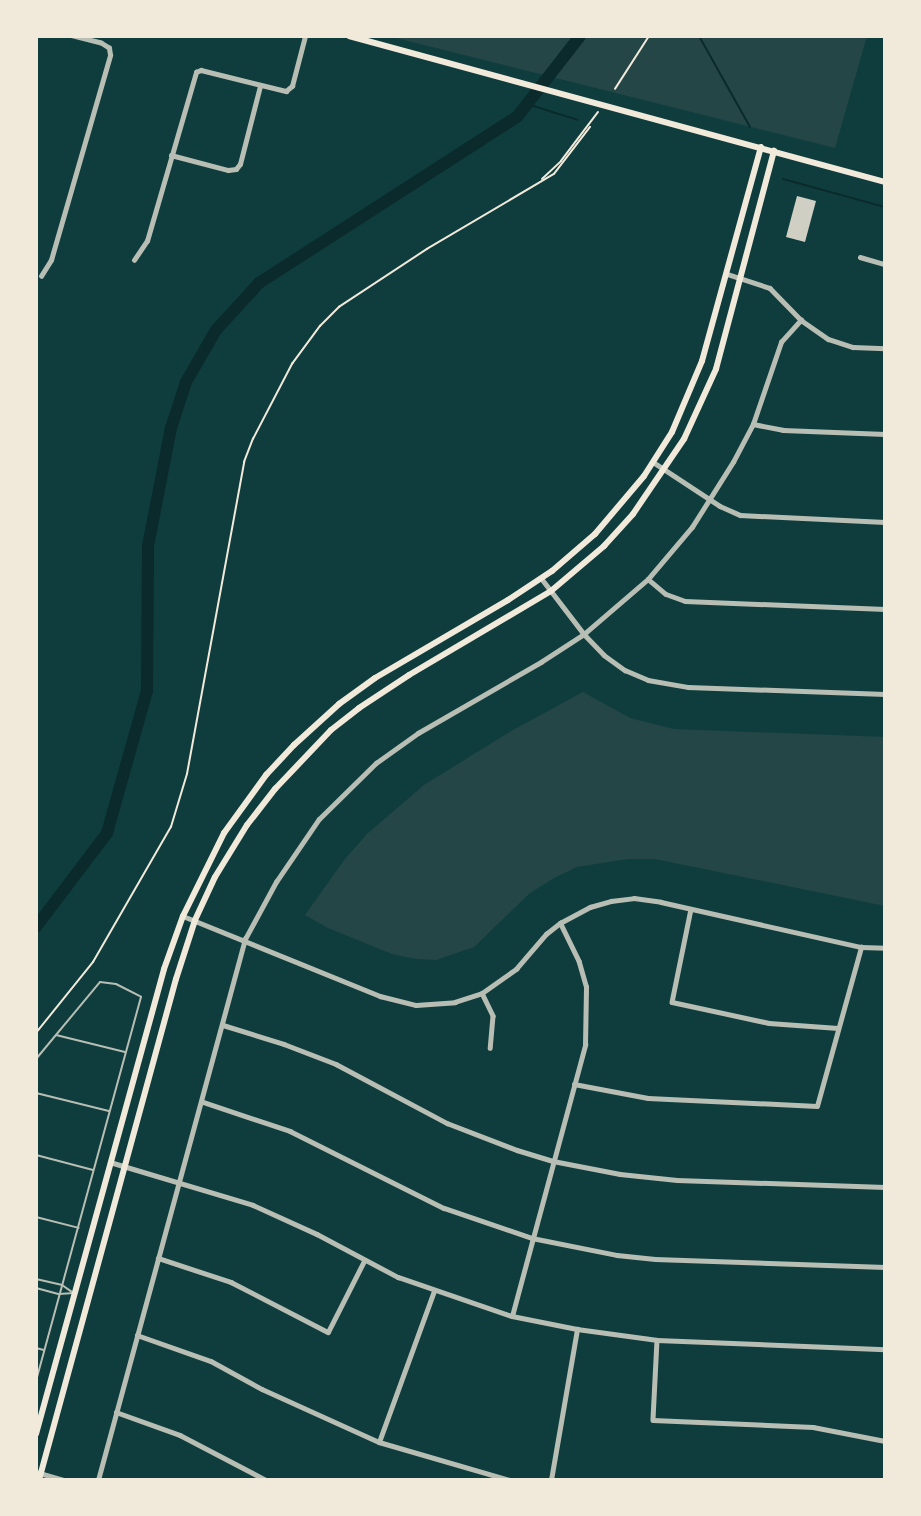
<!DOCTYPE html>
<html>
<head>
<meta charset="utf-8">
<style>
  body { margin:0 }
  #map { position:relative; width:921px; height:1516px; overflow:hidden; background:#0f3d3e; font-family:"Public Sans",sans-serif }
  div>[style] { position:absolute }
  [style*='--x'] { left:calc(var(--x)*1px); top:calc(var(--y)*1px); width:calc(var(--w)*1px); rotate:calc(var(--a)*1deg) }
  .green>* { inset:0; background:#244646 }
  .stream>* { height:2px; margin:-1px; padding:0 1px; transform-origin:1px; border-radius:1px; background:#0a2a2b }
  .river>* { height:12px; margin:-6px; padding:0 6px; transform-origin:6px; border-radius:6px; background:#0a2a2b }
  .building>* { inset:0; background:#cfcfc3 }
  .path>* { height:1.5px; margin:-0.75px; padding:0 0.75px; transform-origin:0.75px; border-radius:0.75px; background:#f1e9da }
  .service>* { height:2px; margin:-1px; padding:0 1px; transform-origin:1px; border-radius:1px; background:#b8beb3 }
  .minor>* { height:4.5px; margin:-2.25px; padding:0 2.25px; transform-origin:2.25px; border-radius:2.25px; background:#b8beb3 }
  .secondary>* { height:6px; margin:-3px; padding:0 3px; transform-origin:3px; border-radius:3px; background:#f1e9da }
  span { translate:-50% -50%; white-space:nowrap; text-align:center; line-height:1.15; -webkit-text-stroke:6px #f1e9da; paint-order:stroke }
  .frame { position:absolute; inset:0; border:38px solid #f1e9da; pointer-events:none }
</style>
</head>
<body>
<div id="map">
  <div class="green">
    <div style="clip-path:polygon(388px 36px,867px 36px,835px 148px)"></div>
    <div style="clip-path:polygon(583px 692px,630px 718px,674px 729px,885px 737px,885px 906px,655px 859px,628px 859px,577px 867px,554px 878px,530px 893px,474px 947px,436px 960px,416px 959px,392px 954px,328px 928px,305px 915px,345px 859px,367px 834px,424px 785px,513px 730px)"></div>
  </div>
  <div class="stream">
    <div style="--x:699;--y:36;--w:104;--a:60.7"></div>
    <div style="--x:527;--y:104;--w:53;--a:17.4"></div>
    <div style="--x:783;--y:179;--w:106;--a:15.4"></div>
  </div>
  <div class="river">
    <div style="--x:36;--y:927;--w:118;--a:-52.9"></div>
    <div style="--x:107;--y:833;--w:148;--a:-74.3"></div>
    <div style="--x:147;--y:691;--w:145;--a:-89.6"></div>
    <div style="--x:148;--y:546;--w:120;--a:-79"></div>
    <div style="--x:171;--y:428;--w:48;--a:-71.9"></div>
    <div style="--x:186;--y:382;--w:60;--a:-60"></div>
    <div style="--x:216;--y:330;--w:64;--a:-47.5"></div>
    <div style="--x:259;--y:283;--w:307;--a:-32.8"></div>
    <div style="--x:517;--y:117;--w:103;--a:-52.1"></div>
  </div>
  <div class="building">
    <div style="clip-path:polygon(797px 196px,816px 201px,805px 242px,786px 237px)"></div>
  </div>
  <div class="path">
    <div style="--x:615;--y:89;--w:63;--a:-57.3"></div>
    <div style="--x:542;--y:179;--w:26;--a:-43"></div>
    <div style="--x:561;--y:161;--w:61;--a:-52.9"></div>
    <div style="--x:36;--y:1033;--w:91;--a:-51.2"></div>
    <div style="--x:93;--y:962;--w:156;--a:-60"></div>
    <div style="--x:171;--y:827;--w:55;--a:-73.2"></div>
    <div style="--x:187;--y:774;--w:317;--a:-79.6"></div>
    <div style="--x:244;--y:462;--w:25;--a:-69"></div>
    <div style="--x:253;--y:439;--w:85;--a:-62.5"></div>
    <div style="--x:292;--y:364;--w:47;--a:-53.6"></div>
    <div style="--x:320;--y:326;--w:27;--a:-45"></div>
    <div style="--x:339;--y:307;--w:105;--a:-33.4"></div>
    <div style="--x:427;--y:249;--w:147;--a:-30.6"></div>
    <div style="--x:554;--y:174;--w:59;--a:-52.5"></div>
  </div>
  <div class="service">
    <div style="--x:56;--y:1035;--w:71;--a:13.8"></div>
    <div style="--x:36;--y:1059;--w:100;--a:-50.3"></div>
    <div style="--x:100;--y:982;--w:16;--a:7"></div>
    <div style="--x:116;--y:984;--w:28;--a:27"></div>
    <div style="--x:141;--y:997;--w:398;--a:105.3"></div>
    <div style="--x:36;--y:1093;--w:75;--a:13.9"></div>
    <div style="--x:36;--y:1155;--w:59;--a:14.7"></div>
    <div style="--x:36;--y:1217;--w:44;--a:14.3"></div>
    <div style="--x:36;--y:1279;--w:27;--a:13"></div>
    <div style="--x:62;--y:1285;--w:12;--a:35"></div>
    <div style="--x:36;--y:1288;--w:24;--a:15"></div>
    <div style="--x:59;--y:1294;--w:15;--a:-4"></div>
    <div style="--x:36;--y:1348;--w:8;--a:14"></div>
  </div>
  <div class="minor">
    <div style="--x:171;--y:155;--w:59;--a:14.7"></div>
    <div style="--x:228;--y:170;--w:8;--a:-7"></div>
    <div style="--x:236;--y:169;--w:6;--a:-51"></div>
    <div style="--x:240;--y:164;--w:81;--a:-75.6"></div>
    <div style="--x:860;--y:257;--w:26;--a:16"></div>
    <div style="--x:134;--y:260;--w:23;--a:-56"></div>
    <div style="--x:147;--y:241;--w:176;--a:-73.8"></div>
    <div style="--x:196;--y:72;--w:5;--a:-22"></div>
    <div style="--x:201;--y:70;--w:88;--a:13.9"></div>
    <div style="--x:286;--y:91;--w:8;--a:-40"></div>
    <div style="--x:292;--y:86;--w:52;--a:-75.4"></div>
    <div style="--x:727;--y:274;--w:45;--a:18"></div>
    <div style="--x:770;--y:288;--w:45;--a:45.9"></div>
    <div style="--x:801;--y:320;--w:33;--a:35"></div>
    <div style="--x:828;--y:339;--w:26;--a:18"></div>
    <div style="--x:853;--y:347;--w:32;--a:2"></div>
    <div style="--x:41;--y:276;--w:19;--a:-58"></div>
    <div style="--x:51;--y:260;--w:213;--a:-73.9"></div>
    <div style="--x:110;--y:55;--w:7;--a:-98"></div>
    <div style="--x:109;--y:48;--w:9;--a:-148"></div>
    <div style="--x:101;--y:43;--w:30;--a:-166"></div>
    <div style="--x:753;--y:424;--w:31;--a:11"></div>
    <div style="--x:783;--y:430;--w:102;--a:2.2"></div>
    <div style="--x:653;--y:462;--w:80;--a:33.3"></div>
    <div style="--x:720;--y:506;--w:22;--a:24"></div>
    <div style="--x:740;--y:515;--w:145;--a:2.8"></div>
    <div style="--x:542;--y:579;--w:69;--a:52.6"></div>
    <div style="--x:584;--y:634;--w:29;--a:46"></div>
    <div style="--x:604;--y:655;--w:26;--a:36"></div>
    <div style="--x:625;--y:670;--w:25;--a:23"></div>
    <div style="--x:648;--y:680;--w:41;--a:9.9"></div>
    <div style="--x:688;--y:687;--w:197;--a:2"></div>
    <div style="--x:648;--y:579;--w:23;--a:40"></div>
    <div style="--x:666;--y:594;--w:20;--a:20"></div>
    <div style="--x:685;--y:601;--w:200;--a:2.3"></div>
    <div style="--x:691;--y:909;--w:95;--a:101.5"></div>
    <div style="--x:672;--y:1002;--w:99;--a:12.2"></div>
    <div style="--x:769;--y:1023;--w:69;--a:4.1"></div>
    <div style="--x:183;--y:916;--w:213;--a:22.1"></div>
    <div style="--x:380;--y:996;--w:37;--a:14"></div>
    <div style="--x:416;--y:1005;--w:39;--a:-4"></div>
    <div style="--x:455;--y:1002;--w:28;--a:-18"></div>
    <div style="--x:482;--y:993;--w:42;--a:-35.2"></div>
    <div style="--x:516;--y:969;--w:46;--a:-49.4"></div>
    <div style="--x:546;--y:934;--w:18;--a:-38"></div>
    <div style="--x:560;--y:923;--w:34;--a:-28"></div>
    <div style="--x:590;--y:907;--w:22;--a:-16"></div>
    <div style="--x:611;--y:901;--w:23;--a:-7"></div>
    <div style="--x:634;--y:898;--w:27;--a:8"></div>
    <div style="--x:661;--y:902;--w:205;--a:12.7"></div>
    <div style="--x:861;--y:947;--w:24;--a:2"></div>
    <div style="--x:482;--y:993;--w:25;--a:64"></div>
    <div style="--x:493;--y:1016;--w:32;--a:95"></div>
    <div style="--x:223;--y:1025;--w:64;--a:17.3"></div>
    <div style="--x:284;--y:1044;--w:56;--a:21"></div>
    <div style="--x:336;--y:1064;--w:126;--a:28"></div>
    <div style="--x:447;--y:1123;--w:75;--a:21.1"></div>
    <div style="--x:517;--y:1150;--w:38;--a:17"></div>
    <div style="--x:553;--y:1161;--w:68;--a:11"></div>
    <div style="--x:620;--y:1174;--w:57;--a:6"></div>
    <div style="--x:677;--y:1180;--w:208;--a:1.9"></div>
    <div style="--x:574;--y:1084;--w:75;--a:10.7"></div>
    <div style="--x:648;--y:1098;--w:169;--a:2.7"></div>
    <div style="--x:817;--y:1106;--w:165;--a:-74.5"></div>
    <div style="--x:203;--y:1102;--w:92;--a:18.4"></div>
    <div style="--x:290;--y:1131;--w:172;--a:26.6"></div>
    <div style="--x:444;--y:1208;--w:93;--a:18.8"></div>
    <div style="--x:532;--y:1238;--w:87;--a:11.3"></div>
    <div style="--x:617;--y:1255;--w:38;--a:6"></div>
    <div style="--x:655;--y:1259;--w:230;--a:2"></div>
    <div style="--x:110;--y:1162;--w:149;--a:16.7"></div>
    <div style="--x:253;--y:1205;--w:70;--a:24.4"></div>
    <div style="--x:317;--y:1234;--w:92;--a:28"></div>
    <div style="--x:398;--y:1277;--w:120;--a:18.9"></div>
    <div style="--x:512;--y:1316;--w:66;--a:11.3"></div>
    <div style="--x:577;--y:1329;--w:81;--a:7.8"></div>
    <div style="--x:657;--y:1340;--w:228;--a:2.3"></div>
    <div style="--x:158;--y:1258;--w:77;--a:18.2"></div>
    <div style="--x:231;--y:1282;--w:109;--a:27.3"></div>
    <div style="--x:328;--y:1332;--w:80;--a:-63.1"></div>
    <div style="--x:512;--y:1316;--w:281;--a:-74.9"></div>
    <div style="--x:585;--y:1045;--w:58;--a:-89"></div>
    <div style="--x:586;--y:987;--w:26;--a:-106"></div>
    <div style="--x:579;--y:962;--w:43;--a:-116"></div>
    <div style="--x:137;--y:1335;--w:78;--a:19.4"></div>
    <div style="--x:211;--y:1361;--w:58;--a:28.8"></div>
    <div style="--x:262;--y:1389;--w:128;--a:24.4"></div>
    <div style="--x:379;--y:1442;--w:136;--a:16.2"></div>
    <div style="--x:657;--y:1340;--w:80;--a:92.9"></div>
    <div style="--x:653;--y:1420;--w:160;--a:2.5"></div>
    <div style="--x:813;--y:1427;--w:73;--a:11"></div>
    <div style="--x:116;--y:1412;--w:68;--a:19.8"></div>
    <div style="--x:180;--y:1435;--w:97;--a:27.6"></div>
    <div style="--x:379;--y:1442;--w:161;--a:-70"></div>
    <div style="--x:36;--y:1472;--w:29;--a:16"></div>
    <div style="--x:98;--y:1480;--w:561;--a:-74.8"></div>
    <div style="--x:245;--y:939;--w:65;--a:-61.5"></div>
    <div style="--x:276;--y:882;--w:76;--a:-55.7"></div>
    <div style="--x:319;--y:819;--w:80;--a:-44.5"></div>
    <div style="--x:376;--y:763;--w:52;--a:-35.5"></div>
    <div style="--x:418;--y:733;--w:142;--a:-30"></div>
    <div style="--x:541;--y:662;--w:51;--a:-33.1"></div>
    <div style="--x:584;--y:634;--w:84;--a:-40.7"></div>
    <div style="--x:648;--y:579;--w:68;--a:-49.8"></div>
    <div style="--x:692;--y:527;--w:77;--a:-57.8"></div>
    <div style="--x:733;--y:462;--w:43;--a:-62.2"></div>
    <div style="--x:753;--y:424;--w:87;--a:-71.1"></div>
    <div style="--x:781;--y:342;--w:30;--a:-48"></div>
    <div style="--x:551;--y:1480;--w:153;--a:-80.2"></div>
  </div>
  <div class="secondary">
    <div style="--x:349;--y:36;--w:556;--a:15.24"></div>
    <div style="--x:36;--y:1434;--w:482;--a:-74.6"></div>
    <div style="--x:164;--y:969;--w:56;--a:-70.3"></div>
    <div style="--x:183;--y:916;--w:93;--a:-63.7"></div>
    <div style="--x:224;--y:833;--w:72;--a:-54.1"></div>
    <div style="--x:266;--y:775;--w:41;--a:-47"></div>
    <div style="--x:294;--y:745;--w:61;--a:-42.3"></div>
    <div style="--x:339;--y:704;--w:44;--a:-35.8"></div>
    <div style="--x:375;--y:678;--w:154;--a:-30.4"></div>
    <div style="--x:508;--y:600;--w:53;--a:-33.4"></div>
    <div style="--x:552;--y:571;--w:57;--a:-40.7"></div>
    <div style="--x:595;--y:534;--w:76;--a:-49.8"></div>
    <div style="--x:644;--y:476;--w:52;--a:-57.5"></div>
    <div style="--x:672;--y:432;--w:77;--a:-67.1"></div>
    <div style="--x:702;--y:361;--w:222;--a:-74.6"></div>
    <div style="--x:39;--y:1480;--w:519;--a:-74.71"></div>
    <div style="--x:176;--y:979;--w:62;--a:-72.1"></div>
    <div style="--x:195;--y:920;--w:47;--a:-65.1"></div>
    <div style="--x:215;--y:877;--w:61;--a:-58.4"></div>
    <div style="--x:247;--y:825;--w:46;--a:-52.1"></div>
    <div style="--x:275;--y:789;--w:81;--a:-46.5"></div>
    <div style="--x:331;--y:730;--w:36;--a:-38"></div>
    <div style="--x:359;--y:708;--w:60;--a:-33.4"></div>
    <div style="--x:409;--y:675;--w:165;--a:-30.6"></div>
    <div style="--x:551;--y:591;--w:70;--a:-40.3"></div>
    <div style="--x:604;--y:546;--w:43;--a:-47.8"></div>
    <div style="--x:633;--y:514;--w:91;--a:-55.8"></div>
    <div style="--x:684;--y:439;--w:77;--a:-65.4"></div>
    <div style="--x:716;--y:369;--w:226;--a:-75.1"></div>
  </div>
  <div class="frame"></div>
</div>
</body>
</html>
